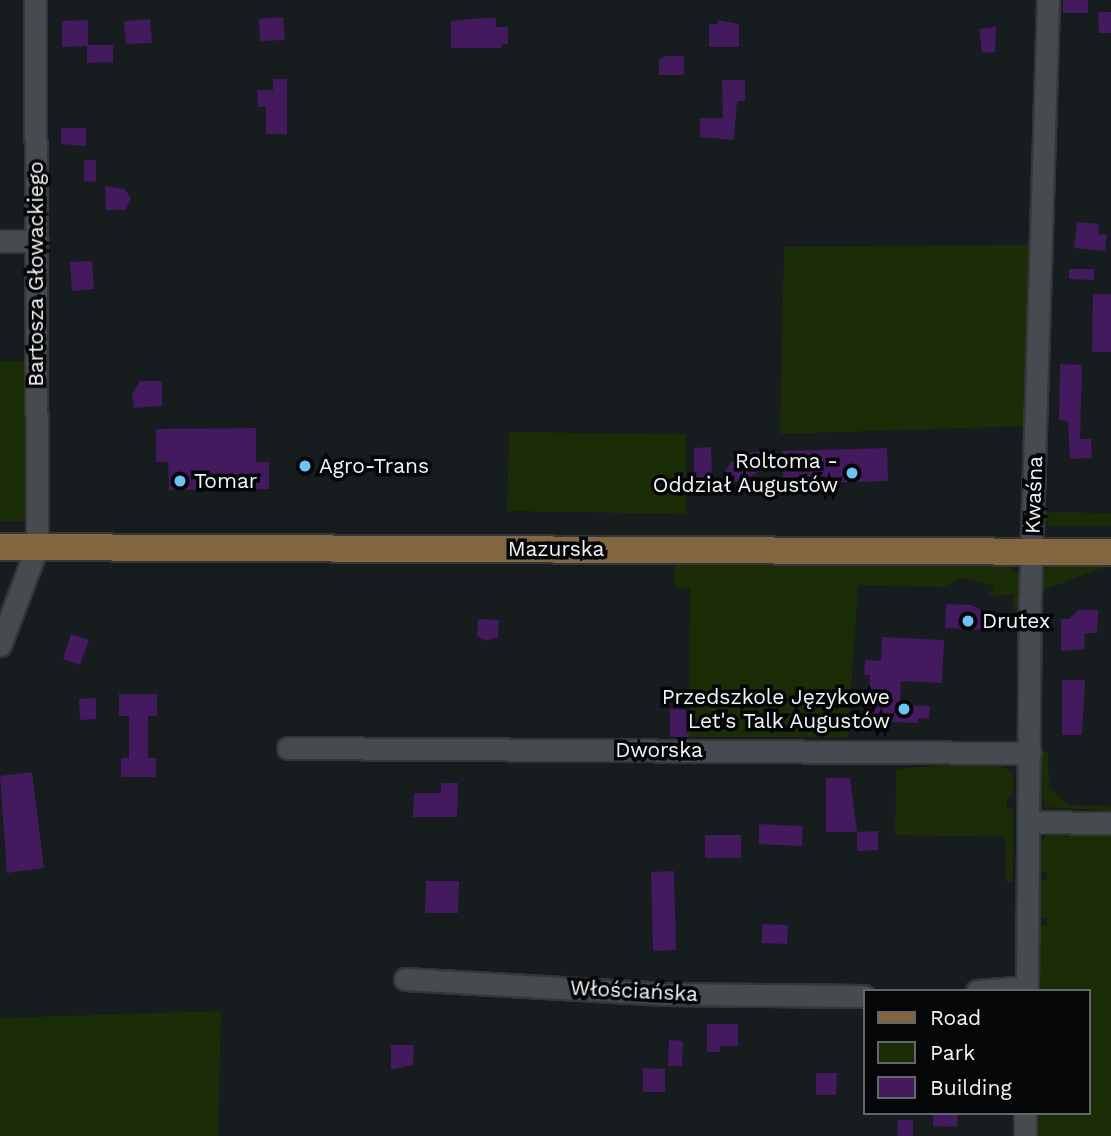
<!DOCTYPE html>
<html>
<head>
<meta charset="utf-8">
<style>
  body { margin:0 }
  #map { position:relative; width:1111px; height:1136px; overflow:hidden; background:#171c1f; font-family:"Work Sans",sans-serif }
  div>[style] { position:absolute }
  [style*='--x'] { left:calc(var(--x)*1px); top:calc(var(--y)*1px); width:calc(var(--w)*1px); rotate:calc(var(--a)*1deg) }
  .green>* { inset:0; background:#1a2d07 }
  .building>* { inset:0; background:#431a5d }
  .roads { filter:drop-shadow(2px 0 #343639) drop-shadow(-2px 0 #343639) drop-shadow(0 2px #343639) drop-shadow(0 -2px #343639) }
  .minor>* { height:21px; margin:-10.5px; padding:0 10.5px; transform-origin:10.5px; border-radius:10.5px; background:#464b4f }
  .major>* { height:26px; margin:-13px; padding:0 13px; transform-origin:13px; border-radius:13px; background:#81663f }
  .dots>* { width:19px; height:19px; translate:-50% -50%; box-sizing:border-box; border:4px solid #050607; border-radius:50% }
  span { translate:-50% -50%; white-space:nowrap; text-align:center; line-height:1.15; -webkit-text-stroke:7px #050607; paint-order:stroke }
  .street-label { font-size:21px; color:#f2f5f7 }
  .poi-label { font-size:21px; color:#f2f5f7 }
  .right { translate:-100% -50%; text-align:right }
  .left { translate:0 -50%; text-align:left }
  .legend { position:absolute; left:863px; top:989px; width:228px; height:126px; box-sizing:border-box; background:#050607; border:2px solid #646667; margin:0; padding:9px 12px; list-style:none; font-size:21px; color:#f2f5f7 }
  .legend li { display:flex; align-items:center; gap:14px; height:35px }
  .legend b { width:35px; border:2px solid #646667 }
</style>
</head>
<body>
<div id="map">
  <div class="green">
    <div style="clip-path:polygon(1033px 245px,1026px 426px,780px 434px,784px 247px)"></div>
    <div style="clip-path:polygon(0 361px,31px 361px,30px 521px,0 521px)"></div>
    <div style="clip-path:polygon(509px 432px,686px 434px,686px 514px,507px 511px)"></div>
    <div style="clip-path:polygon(1044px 512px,1111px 513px,1111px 526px,1048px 526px)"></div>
    <div style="clip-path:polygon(674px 559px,1000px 563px,1014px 569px,1022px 580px,1023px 604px,1013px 611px,1013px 594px,992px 596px,987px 592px,993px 592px,993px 586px,962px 578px,943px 587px,858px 585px,848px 737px,689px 737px,690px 588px,674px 587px)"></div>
    <div style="clip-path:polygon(1051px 564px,1107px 564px,1107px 566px,1046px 589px,1040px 582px,1041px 573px)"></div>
    <div style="clip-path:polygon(1041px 751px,1048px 752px,1049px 787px,1068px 805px,1111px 806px,1111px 811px,1044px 807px)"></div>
    <div style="clip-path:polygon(1002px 760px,1002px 767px,1013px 772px,1013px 796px,1007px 797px,1007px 809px,1013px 809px,1013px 882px,1006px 882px,1006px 837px,895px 835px,896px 769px)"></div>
    <div style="clip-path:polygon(1060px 828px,1111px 828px,1111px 1136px,1038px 1136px,1038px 1113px,1088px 1113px,1088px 991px,1039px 991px,1040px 925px,1047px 925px,1047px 917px,1040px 917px,1040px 880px,1047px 880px,1047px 872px,1040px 871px,1041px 843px,1047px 834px,1059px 834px)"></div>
    <div style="clip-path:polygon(221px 1011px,218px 1136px,0 1136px,0 1018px)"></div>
  </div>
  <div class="building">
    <div style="clip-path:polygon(1063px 0,1088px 0,1088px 13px,1063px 13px)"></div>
    <div style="clip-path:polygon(1098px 12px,1111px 12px,1111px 33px,1099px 33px)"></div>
    <div style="clip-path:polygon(283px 17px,285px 40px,260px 41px,259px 19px)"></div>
    <div style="clip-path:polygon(482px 18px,496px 18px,496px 27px,508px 27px,508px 44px,502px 44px,502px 48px,451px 48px,451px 21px)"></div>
    <div style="clip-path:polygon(150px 19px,152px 43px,126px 44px,124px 21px)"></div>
    <div style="clip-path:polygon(88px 20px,88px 45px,113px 45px,113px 62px,87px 63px,87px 46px,62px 47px,62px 21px)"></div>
    <div style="clip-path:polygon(718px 20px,739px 24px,739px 47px,709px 47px,709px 24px,718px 24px)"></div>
    <div style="clip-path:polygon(996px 27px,995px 52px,982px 53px,979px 29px)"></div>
    <div style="clip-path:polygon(666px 56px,684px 56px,684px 75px,659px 75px,659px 59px)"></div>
    <div style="clip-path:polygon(273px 79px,287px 79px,287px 134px,266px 134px,266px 107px,258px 107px,257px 90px,273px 90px)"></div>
    <div style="clip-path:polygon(722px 80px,745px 80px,745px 101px,737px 101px,734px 140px,700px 137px,700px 118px,723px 118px)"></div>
    <div style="clip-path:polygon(61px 128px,86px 128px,86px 146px,61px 144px)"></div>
    <div style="clip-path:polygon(84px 160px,96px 160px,96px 182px,84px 181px)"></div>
    <div style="clip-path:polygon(105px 186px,125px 189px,131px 199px,125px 210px,106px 210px)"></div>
    <div style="clip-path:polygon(1077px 222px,1099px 224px,1098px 234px,1107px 235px,1105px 251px,1074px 248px)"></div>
    <div style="clip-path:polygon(92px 261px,94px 289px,72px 291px,70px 262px)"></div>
    <div style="clip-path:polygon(1069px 269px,1094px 269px,1094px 280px,1069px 279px)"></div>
    <div style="clip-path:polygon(1093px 294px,1111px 294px,1111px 352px,1092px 352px)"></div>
    <div style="clip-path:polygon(1060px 364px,1082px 365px,1080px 439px,1091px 439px,1092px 458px,1070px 459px,1068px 421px,1059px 420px)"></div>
    <div style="clip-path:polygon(140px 381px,162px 381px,162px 406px,134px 408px,132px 394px)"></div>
    <div style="clip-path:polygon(256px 428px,256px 462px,269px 462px,269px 489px,169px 490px,168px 462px,156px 462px,156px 429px)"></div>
    <div style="clip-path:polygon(711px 447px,712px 477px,694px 478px,694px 448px)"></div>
    <div style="clip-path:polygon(887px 448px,888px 481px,825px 483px,825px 476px,783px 478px,782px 451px)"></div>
    <div style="clip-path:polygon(761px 451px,766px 457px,758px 472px,744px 481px,731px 482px,725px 472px,731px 462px,745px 453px)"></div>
    <div style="clip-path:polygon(946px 604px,971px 605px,991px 615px,991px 630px,945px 628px)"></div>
    <div style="clip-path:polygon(1078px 610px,1098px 610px,1097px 633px,1085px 633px,1084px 649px,1061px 651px,1061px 619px,1069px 619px)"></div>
    <div style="clip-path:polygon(478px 619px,499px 620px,498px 637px,487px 641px,477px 636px)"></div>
    <div style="clip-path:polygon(71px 634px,89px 640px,80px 665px,63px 659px)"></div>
    <div style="clip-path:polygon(882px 637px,944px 640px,942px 683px,901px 681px,900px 705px,930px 706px,929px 719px,918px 718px,918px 723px,868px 721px,870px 675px,864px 675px,865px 660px,881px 661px)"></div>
    <div style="clip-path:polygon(1062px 680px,1085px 680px,1082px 735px,1062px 735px)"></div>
    <div style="clip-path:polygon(119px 694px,157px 694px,157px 716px,148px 716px,148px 758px,156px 758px,156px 777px,121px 777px,121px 758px,129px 758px,129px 716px,119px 716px)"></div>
    <div style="clip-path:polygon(96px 698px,96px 719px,80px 720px,79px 699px)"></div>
    <div style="clip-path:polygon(670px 709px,689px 710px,689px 737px,670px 737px)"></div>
    <div style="clip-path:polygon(32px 772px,44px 868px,7px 873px,0 776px)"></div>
    <div style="clip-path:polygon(826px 778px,850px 778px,857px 832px,826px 832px)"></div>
    <div style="clip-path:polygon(441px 783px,458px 783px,457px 817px,413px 817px,414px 793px,441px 793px)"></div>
    <div style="clip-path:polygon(759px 824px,803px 826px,802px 846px,759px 844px)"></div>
    <div style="clip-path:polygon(878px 831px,878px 850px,857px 851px,857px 832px)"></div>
    <div style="clip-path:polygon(705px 835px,741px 835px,741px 858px,705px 858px)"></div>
    <div style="clip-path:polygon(674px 871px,676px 950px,653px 951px,651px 872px)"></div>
    <div style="clip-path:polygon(426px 881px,459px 881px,458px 913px,425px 913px)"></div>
    <div style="clip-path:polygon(762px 924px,788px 925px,787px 944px,762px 943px)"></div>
    <div style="clip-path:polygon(707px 1024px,738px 1024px,738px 1046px,720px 1046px,720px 1052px,707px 1052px)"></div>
    <div style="clip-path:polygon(669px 1040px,683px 1041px,682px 1066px,668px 1066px)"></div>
    <div style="clip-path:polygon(391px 1045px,414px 1045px,413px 1065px,391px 1070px)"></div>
    <div style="clip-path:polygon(643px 1068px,665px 1069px,665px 1092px,643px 1092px)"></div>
    <div style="clip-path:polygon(816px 1073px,837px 1073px,836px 1095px,816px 1095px)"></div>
    <div style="clip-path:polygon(933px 1113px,958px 1114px,957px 1127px,933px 1126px)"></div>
    <div style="clip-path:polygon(898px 1120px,913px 1120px,913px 1136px,897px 1136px)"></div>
  </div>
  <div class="roads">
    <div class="minor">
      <div style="--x:0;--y:241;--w:37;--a:0"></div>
      <div style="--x:0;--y:645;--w:105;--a:-69.3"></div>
      <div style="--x:37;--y:547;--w:547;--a:-90.21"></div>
      <div style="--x:288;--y:748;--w:742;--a:0.39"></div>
      <div style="--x:1029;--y:822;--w:82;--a:0.7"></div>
      <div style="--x:405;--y:979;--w:261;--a:3.3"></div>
      <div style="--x:666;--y:994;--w:198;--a:0.6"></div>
      <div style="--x:977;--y:991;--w:50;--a:-4.6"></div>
      <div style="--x:1027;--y:991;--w:394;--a:-89.6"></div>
      <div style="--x:1030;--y:597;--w:597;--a:-88.27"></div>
      <div style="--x:1025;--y:1136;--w:23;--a:-90"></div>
    </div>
    <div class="major">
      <div style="--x:0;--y:547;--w:1111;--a:0.26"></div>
    </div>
  </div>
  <div class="dots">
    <div style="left:305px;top:466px;background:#6fc2f4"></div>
    <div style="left:852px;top:473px;background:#6fc2f4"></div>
    <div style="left:180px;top:481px;background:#6fc2f4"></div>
    <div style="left:968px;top:621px;background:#6fc2f4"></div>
    <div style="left:904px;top:709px;background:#6fc2f4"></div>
  </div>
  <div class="street-label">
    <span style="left:36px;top:274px;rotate:-90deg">Bartosza Głowackiego</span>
    <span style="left:1034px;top:495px;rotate:-88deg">Kwaśna</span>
    <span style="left:556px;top:549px">Mazurska</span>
    <span style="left:659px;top:750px">Dworska</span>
    <span style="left:634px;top:991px;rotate:3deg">Włościańska</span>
  </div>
  <div class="poi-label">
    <span class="right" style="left:838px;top:473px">Roltoma -<br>Oddział Augustów</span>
    <span class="left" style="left:319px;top:466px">Agro-Trans</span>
    <span class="left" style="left:194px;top:481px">Tomar</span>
    <span class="left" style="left:982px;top:621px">Drutex</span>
    <span class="right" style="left:890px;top:709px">Przedszkole Językowe<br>Let's Talk Augustów</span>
  </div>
  <ul class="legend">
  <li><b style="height:9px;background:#81663f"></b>Road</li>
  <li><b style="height:19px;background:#1a2d07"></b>Park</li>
  <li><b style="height:19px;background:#431a5d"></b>Building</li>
  </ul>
</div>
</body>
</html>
